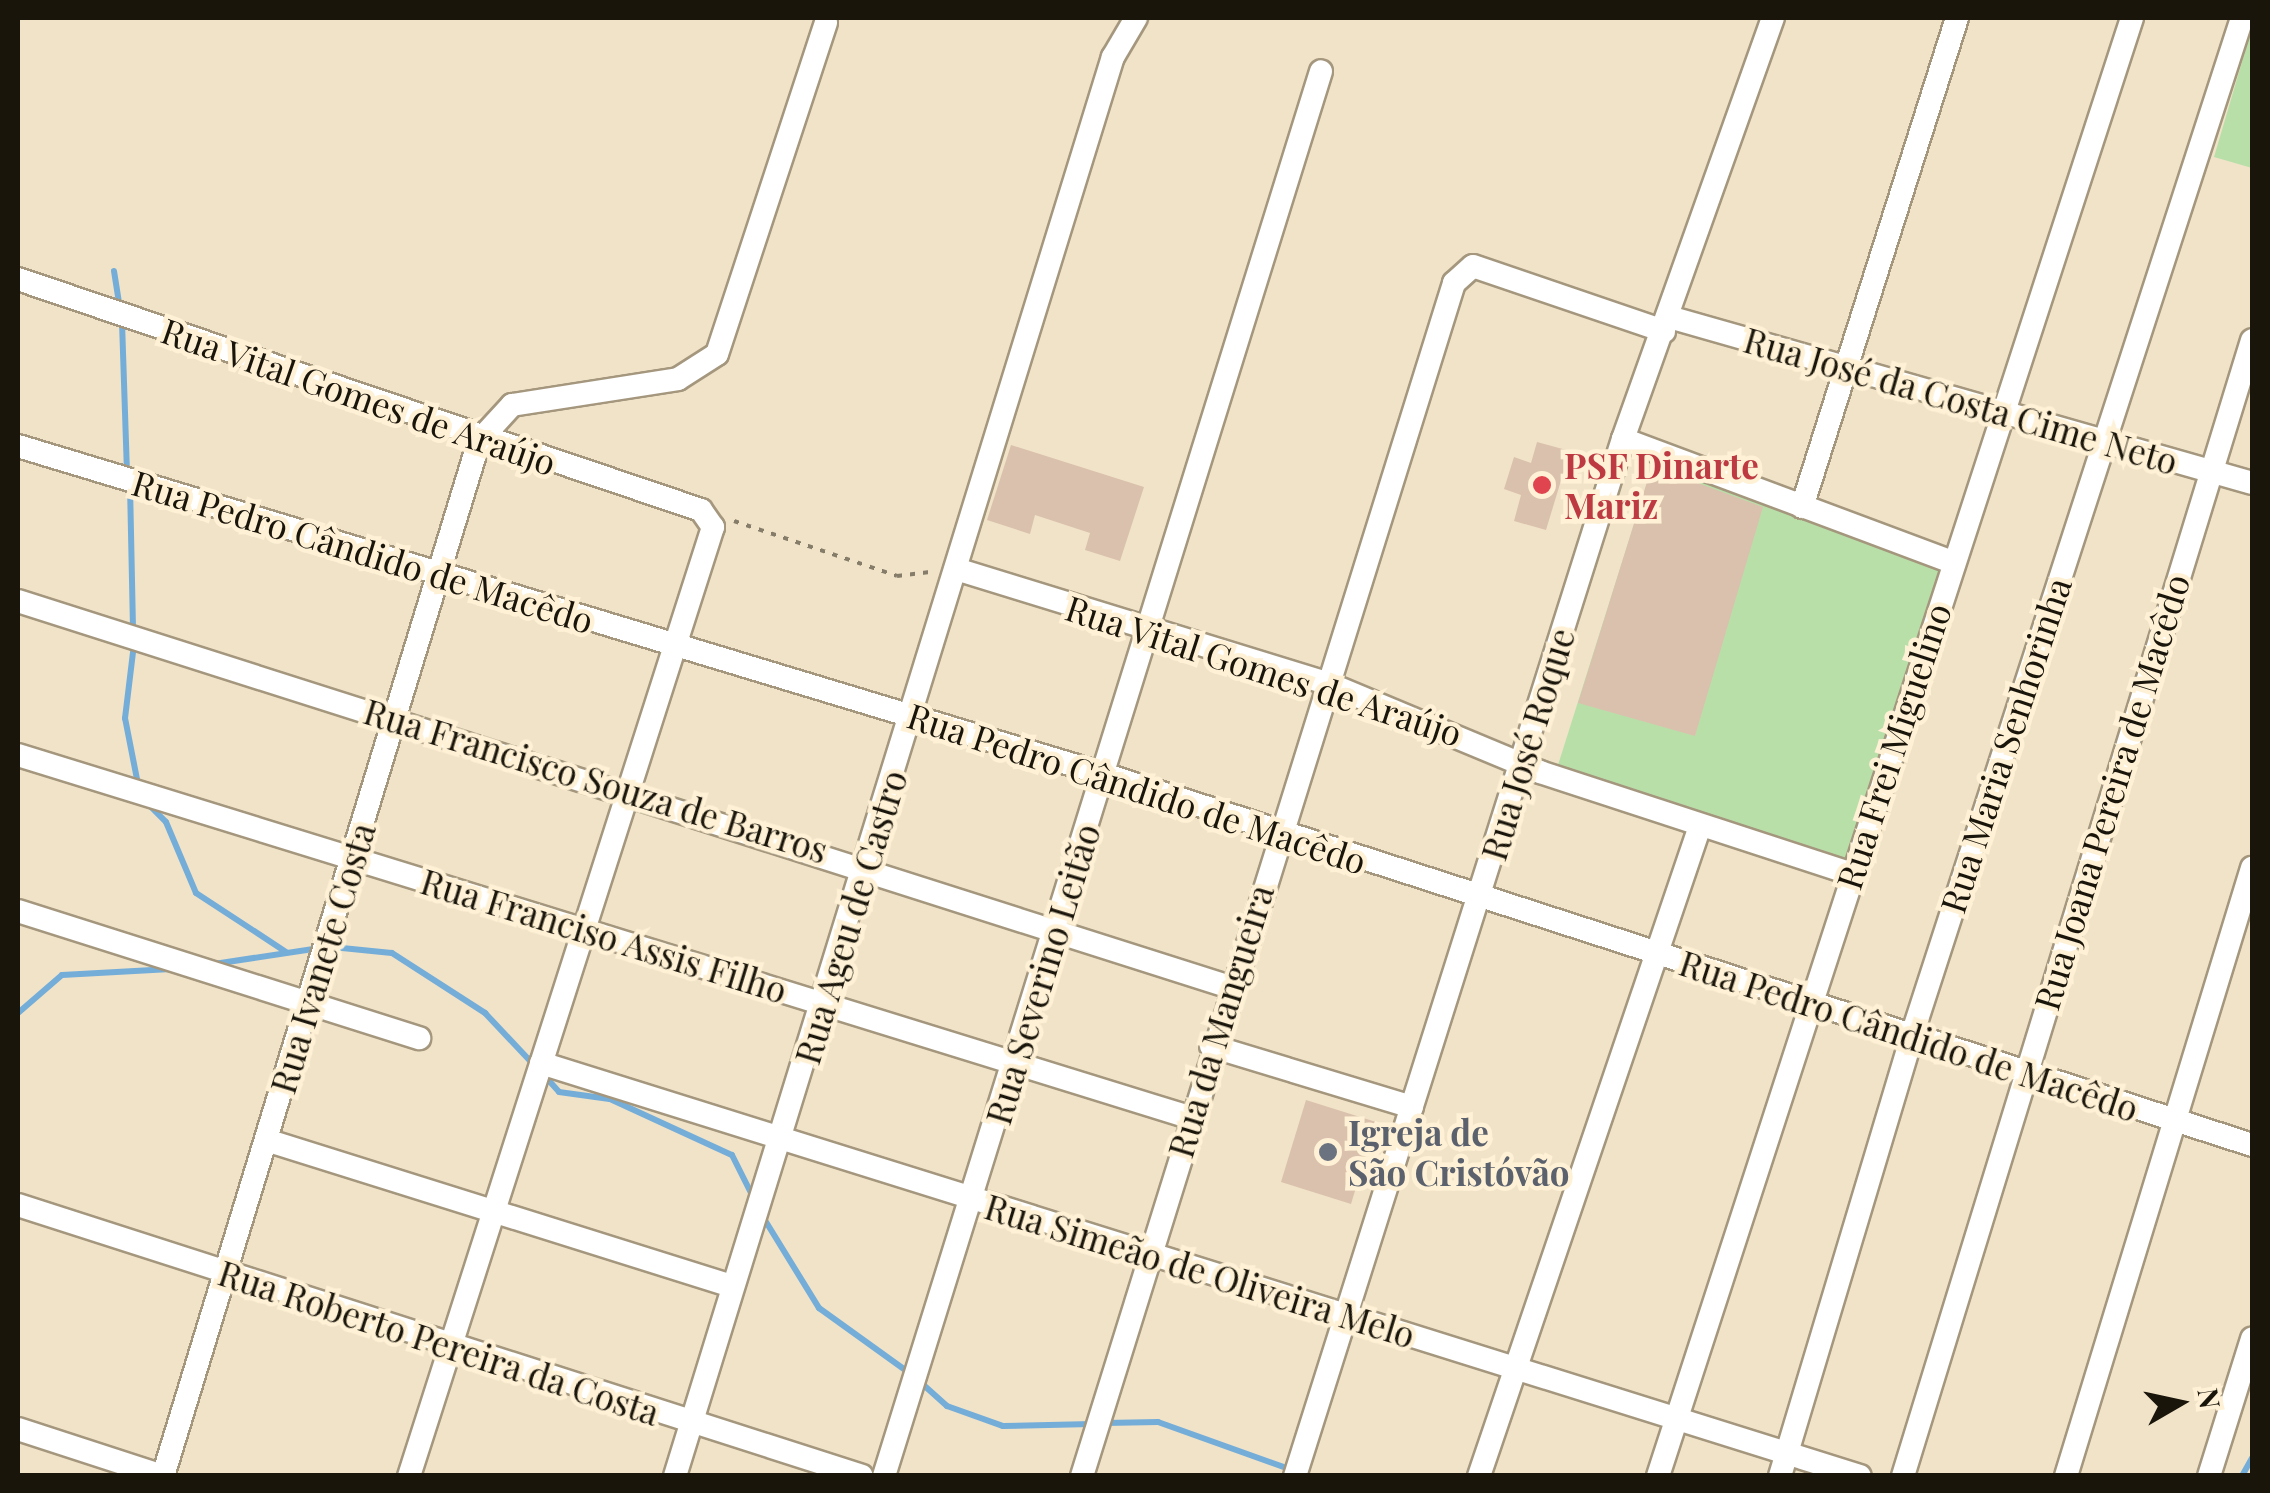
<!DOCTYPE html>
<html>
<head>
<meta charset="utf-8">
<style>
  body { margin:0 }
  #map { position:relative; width:2270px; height:1493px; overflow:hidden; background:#f1e3c8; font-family:"Playfair Display",serif }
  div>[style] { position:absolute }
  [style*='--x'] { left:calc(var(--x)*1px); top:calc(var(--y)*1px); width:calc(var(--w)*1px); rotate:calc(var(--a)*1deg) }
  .green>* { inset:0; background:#b9dfa9 }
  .stream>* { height:6px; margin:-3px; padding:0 3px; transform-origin:3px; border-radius:3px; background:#75add9 }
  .building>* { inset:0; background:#dac1ad }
  .path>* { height:4px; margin-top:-2px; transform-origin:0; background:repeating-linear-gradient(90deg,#857c69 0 5px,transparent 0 13px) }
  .roads { filter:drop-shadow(2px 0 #a4977e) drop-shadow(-2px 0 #a4977e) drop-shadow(0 2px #a4977e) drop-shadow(0 -2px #a4977e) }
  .minor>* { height:22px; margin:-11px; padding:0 11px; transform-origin:11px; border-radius:11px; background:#fff }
  .dots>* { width:28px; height:28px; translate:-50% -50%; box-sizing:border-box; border:5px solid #fef1d5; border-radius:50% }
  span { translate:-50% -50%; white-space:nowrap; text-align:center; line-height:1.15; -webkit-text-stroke:9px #fef1d5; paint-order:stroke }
  .street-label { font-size:35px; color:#1a150b }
  .health-label { font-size:35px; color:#be3a42; font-weight:700 }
  .left { translate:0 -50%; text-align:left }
  .worship-label { font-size:35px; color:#5b616d; font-weight:700 }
  .frame { position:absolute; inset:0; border:20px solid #1a150b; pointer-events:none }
  .north { position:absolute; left:2130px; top:1353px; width:100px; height:100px; -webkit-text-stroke:8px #fef1d5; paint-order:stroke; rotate:81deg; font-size:28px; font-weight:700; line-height:40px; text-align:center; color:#1a150b }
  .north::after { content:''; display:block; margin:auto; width:35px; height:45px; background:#1a150b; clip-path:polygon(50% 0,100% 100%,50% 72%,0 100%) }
</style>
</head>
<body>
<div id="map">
  <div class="green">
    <div style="clip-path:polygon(2252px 28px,2252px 168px,2214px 157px)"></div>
    <div style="clip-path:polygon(1654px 461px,1945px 570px,1851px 864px,1558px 765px)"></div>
  </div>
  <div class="stream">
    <div style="--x:114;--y:271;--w:39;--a:81"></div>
    <div style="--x:122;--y:322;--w:151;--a:88.1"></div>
    <div style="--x:130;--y:485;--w:147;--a:88.8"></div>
    <div style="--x:134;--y:644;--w:75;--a:96.9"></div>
    <div style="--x:125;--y:718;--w:67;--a:78.9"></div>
    <div style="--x:148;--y:804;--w:25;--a:45"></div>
    <div style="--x:166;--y:822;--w:77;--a:67.1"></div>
    <div style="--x:196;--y:893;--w:108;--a:33.2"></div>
    <div style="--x:332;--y:947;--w:60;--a:5.7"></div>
    <div style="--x:392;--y:953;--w:111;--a:32.8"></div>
    <div style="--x:485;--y:1013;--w:70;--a:46.7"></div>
    <div style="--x:214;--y:964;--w:107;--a:-8.6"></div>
    <div style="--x:18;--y:1013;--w:58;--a:-40.8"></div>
    <div style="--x:62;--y:975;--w:109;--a:-3.2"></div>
    <div style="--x:542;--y:1073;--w:25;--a:48"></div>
    <div style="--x:559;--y:1092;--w:51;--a:7.8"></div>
    <div style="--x:610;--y:1099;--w:134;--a:24.7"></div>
    <div style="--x:732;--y:1155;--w:47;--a:63.4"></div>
    <div style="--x:763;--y:1217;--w:107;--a:58.4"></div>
    <div style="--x:819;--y:1308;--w:110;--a:35.7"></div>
    <div style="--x:918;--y:1380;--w:39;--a:42"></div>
    <div style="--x:947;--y:1406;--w:59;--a:19.7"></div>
    <div style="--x:1003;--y:1426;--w:89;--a:-1.3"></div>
    <div style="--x:1105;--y:1423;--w:53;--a:-1.1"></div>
    <div style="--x:1158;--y:1422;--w:160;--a:19.7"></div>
    <div style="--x:2242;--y:1476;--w:21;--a:-61"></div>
  </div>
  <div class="building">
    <div style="clip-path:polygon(1537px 442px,1570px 451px,1546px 530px,1514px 521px,1521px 495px,1504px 489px,1514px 457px,1531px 463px)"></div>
    <div style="clip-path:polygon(1011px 445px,1144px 487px,1120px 561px,1085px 550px,1090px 533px,1035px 515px,1030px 534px,987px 520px)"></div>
    <div style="clip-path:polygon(1652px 466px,1763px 507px,1695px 736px,1578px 703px)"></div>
    <div style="clip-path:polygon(1306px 1100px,1376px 1122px,1351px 1204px,1281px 1182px)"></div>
  </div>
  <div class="path">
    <div style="--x:734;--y:521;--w:172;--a:18.6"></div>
    <div style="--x:897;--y:576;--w:33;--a:-7"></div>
  </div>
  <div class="roads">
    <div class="minor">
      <div style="--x:18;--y:279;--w:721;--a:18.69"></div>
      <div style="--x:701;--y:510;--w:21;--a:55"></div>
      <div style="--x:713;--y:527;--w:997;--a:107.76"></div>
      <div style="--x:1669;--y:317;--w:606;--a:15.89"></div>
      <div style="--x:1623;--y:439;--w:351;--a:20.5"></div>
      <div style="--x:18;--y:446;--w:1133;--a:16.82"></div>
      <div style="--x:1103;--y:774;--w:1207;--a:17.89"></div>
      <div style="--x:1802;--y:507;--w:513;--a:-72.41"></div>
      <div style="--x:956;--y:569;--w:385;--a:17.1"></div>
      <div style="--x:1324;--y:682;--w:234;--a:22.6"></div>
      <div style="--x:1540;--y:772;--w:328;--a:18.1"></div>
      <div style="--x:18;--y:601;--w:1272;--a:17.67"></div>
      <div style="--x:18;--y:755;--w:1226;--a:17.18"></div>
      <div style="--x:18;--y:911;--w:421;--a:17.6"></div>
      <div style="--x:1211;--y:1046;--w:210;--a:16.9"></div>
      <div style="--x:541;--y:1063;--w:1382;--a:17.39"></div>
      <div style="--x:266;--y:1140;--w:488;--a:17.4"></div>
      <div style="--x:18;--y:1205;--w:886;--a:17.8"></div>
      <div style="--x:18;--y:1429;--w:152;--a:18"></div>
      <div style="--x:163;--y:1476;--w:1082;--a:-73.02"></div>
      <div style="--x:479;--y:441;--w:49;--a:-47.5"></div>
      <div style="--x:512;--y:405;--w:168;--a:-8.9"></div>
      <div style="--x:678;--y:379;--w:46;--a:-32.7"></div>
      <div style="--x:717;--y:354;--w:349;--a:-71.8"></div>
      <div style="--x:675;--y:1476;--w:1485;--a:-72.85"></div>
      <div style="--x:1113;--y:57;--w:45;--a:-59.5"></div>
      <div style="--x:884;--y:1476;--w:1471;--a:-72.72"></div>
      <div style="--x:1082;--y:1476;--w:1250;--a:-72.68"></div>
      <div style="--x:1454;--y:283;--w:25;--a:-42"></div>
      <div style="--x:1473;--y:266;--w:202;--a:18.8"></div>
      <div style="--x:1295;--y:1476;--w:1088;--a:-72.45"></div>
      <div style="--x:1623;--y:439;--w:447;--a:-70.4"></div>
      <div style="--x:1479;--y:1476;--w:687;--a:-71.22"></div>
      <div style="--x:1658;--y:1476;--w:1533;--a:-71.99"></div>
      <div style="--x:1780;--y:1476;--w:460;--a:-73.3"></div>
      <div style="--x:1912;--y:1035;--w:1069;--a:-72.02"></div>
      <div style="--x:1903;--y:1476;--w:1188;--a:-72.92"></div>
      <div style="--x:2066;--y:1476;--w:636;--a:-72.99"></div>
      <div style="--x:2209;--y:1476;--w:144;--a:-72.6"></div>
    </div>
  </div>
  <div class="dots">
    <div style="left:1542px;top:485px;background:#e0444e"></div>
    <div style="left:1328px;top:1152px;background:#6b7280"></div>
  </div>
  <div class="street-label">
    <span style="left:359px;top:396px;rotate:19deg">Rua Vital Gomes de Araújo</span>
    <span style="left:1961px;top:400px;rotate:16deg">Rua José da Costa Cime Neto</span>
    <span style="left:363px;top:551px;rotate:17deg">Rua Pedro Cândido de Macêdo</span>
    <span style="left:1264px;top:670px;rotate:18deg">Rua Vital Gomes de Araújo</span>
    <span style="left:1527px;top:744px;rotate:-73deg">Rua José Roque</span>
    <span style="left:2005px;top:745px;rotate:-72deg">Rua Maria Senhorinha</span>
    <span style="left:1893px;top:746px;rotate:-72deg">Rua Frei Miguelino</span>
    <span style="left:596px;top:780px;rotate:17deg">Rua Francisco Souza de Barros</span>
    <span style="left:1137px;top:788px;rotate:18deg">Rua Pedro Cândido de Macêdo</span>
    <span style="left:2111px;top:792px;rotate:-73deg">Rua Joana Pereira de Macêdo</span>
    <span style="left:850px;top:917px;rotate:-73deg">Rua Ageu de Castro</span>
    <span style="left:604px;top:935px;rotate:17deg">Rua Franciso Assis Filho</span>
    <span style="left:322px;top:958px;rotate:-73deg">Rua Ivanete Costa</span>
    <span style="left:1042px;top:974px;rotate:-73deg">Rua Severino Leitão</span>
    <span style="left:1220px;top:1021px;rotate:-73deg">Rua da Mangueira</span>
    <span style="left:1909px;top:1035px;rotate:18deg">Rua Pedro Cândido de Macêdo</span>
    <span style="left:1200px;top:1270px;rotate:17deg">Rua Simeão de Oliveira Melo</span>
    <span style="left:439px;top:1342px;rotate:18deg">Rua Roberto Pereira da Costa</span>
  </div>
  <div class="health-label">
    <span class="left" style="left:1564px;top:485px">PSF Dinarte<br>Mariz</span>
  </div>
  <div class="worship-label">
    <span class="left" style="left:1348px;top:1152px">Igreja de<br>São Cristóvão</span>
  </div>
  <div class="frame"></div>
  <div class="north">N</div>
</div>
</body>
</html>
